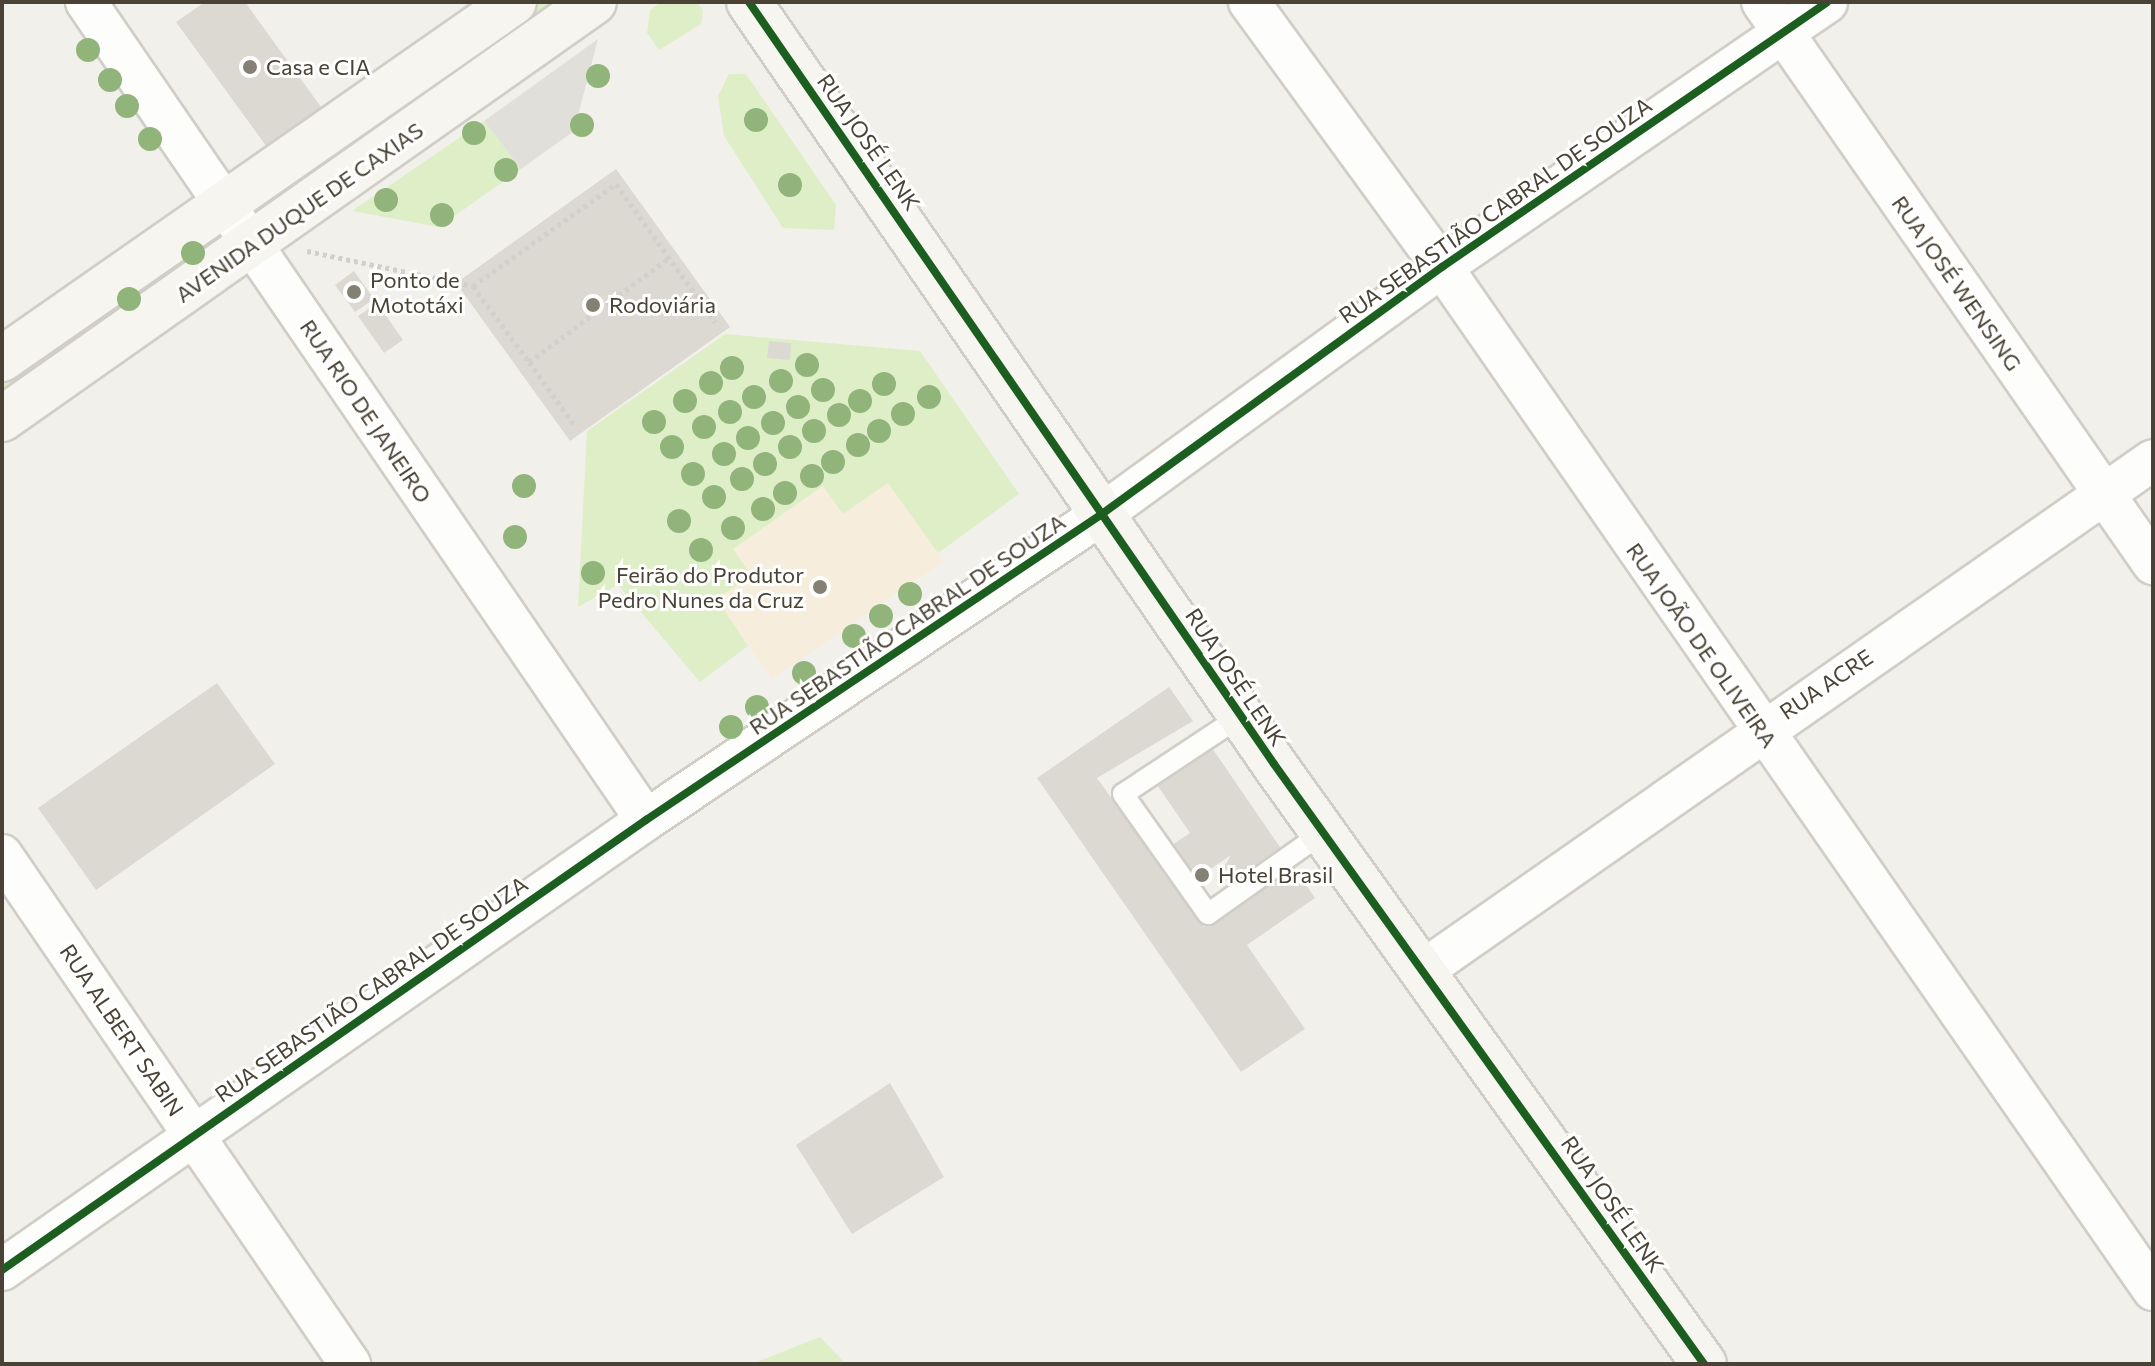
<!DOCTYPE html>
<html>
<head>
<meta charset="utf-8">
<style>
  body { margin:0 }
  #map { position:relative; width:2155px; height:1366px; overflow:hidden; background:#f2f0ea; font-family:Commissioner,sans-serif }
  div>[style] { position:absolute }
  [style*='--x'] { left:calc(var(--x)*1px); top:calc(var(--y)*1px); width:calc(var(--w)*1px); rotate:calc(var(--a)*1deg) }
  .commercial>* { inset:0; background:#f6eddc }
  .green>* { inset:0; background:#deefc7 }
  .parking>* { inset:0; background:#e1dfda }
  .building>* { inset:0; background:#dcd9d3 }
  .path>* { height:5px; margin-top:-2.5px; transform-origin:0; background:repeating-linear-gradient(90deg,#d2d0ca 0 4px,transparent 0 8px) }
  .roads { filter:drop-shadow(2px 0 #d0cec7) drop-shadow(-2px 0 #d0cec7) drop-shadow(0 2px #d0cec7) drop-shadow(0 -2px #d0cec7) }
  .lane>* { height:20px; margin:-10px; padding:0 10px; transform-origin:10px; border-radius:10px; background:#fdfdfc }
  .street>* { height:40px; margin:-20px; padding:0 20px; transform-origin:20px; border-radius:20px; background:#fdfdfc }
  .secondary>* { height:44px; margin:-22px; padding:0 22px; transform-origin:22px; border-radius:22px; background:#f7f5ef }
  .cycleway>* { height:8px; margin:-4px; padding:0 4px; transform-origin:4px; border-radius:4px; background:#1b5e20 }
  .trees>* { width:24px; height:24px; margin:-12px; border-radius:50%; background:#91b47b }
  .dots>* { width:22px; height:22px; translate:-50% -50%; box-sizing:border-box; border:4px solid #fff; border-radius:50% }
  span { translate:-50% -50%; white-space:nowrap; text-align:center; line-height:1.15; -webkit-text-stroke:6px #fff; paint-order:stroke }
  .poi-label { font-size:22px; color:#4a4335 }
  .left { translate:0 -50%; text-align:left }
  .right { translate:-100% -50%; text-align:right }
  .street-label { font-size:22px; color:#4a4335 }
  .frame { position:absolute; inset:0; border:4px solid #4a4335; pointer-events:none }
</style>
</head>
<body>
<div id="map">
  <div class="commercial">
    <div style="clip-path:polygon(888px 483px,943px 561px,772px 679px,716px 599px,751px 575px,733px 549px,824px 486px)"></div>
  </div>
  <div class="green">
    <div style="clip-path:polygon(540px 2px,570px 2px,290px 196px,279px 193px,281px 182px)"></div>
    <div style="clip-path:polygon(661px 2px,697px 2px,703px 10px,701px 24px,659px 50px,647px 33px,650px 10px)"></div>
    <div style="clip-path:polygon(729px 74px,746px 74px,836px 205px,834px 230px,783px 228px,724px 136px,718px 96px)"></div>
    <div style="clip-path:polygon(484px 121px,521px 169px,439px 227px,352px 211px)"></div>
    <div style="clip-path:polygon(199px 240px,209px 244px,208px 253px,2px 397px,2px 378px)"></div>
    <div style="clip-path:polygon(725px 334px,920px 351px,1019px 494px,938px 553px,888px 483px,843px 514px,823px 486px,733px 549px,751px 575px,717px 599px,748px 646px,700px 682px,618px 585px,578px 607px,587px 431px)"></div>
    <div style="clip-path:polygon(820px 1337px,846px 1364px,752px 1364px)"></div>
  </div>
  <div class="parking">
    <div style="clip-path:polygon(598px 39px,574px 131px,521px 169px,484px 121px)"></div>
  </div>
  <div class="building">
    <div style="clip-path:polygon(205px 2px,245px 2px,324px 111px,269px 150px,176px 22px)"></div>
    <div style="clip-path:polygon(616px 169px,730px 327px,570px 441px,456px 283px)"></div>
    <div style="clip-path:polygon(354px 271px,374px 299px,355px 312px,335px 285px)"></div>
    <div style="clip-path:polygon(377px 303px,403px 340px,384px 353px,358px 316px)"></div>
    <div style="clip-path:polygon(769px 341px,791px 343px,790px 360px,767px 358px)"></div>
    <div style="clip-path:polygon(217px 683px,275px 764px,96px 890px,38px 808px)"></div>
    <div style="clip-path:polygon(1169px 687px,1193px 721px,1097px 778px,1204px 927px,1257px 892px,1237px 884px,1224px 867px,1231px 855px,1196px 879px,1172px 845px,1190px 833px,1157px 785px,1212px 748px,1315px 898px,1247px 945px,1305px 1029px,1241px 1072px,1037px 778px)"></div>
    <div style="clip-path:polygon(890px 1083px,944px 1177px,852px 1234px,796px 1145px)"></div>
  </div>
  <div class="path">
    <div style="--x:307;--y:251;--w:170;--a:11.9"></div>
    <div style="--x:473;--y:286;--w:94;--a:53.6"></div>
    <div style="--x:529;--y:362;--w:174;--a:-36.6"></div>
    <div style="--x:473;--y:286;--w:176;--a:-35.5"></div>
    <div style="--x:616;--y:184;--w:170;--a:54.3"></div>
    <div style="--x:529;--y:362;--w:79;--a:54.3"></div>
  </div>
  <div class="roads">
    <div class="lane">
      <div style="--x:1241;--y:716;--w:141;--a:146.5"></div>
      <div style="--x:1123;--y:794;--w:147;--a:54.7"></div>
      <div style="--x:1208;--y:914;--w:142;--a:-35.3"></div>
    </div>
    <div class="street">
      <div style="--x:86;--y:2;--w:991;--a:55.6"></div>
      <div style="--x:1249;--y:2;--w:328;--a:53.9"></div>
      <div style="--x:1442;--y:267;--w:1246;--a:55.2"></div>
      <div style="--x:1762;--y:2;--w:685;--a:55.17"></div>
      <div style="--x:2;--y:855;--w:617;--a:55.64"></div>
      <div style="--x:1425;--y:969;--w:888;--a:-34.96"></div>
      <div style="--x:2;--y:1270;--w:786;--a:-34.94"></div>
      <div style="--x:646;--y:820;--w:549;--a:-33.86"></div>
      <div style="--x:1102;--y:514;--w:420;--a:-36"></div>
      <div style="--x:1442;--y:267;--w:467;--a:-34.5"></div>
    </div>
    <div class="secondary">
      <div style="--x:749;--y:2;--w:925;--a:55.43"></div>
      <div style="--x:1274;--y:764;--w:738;--a:54.37"></div>
      <div style="--x:2;--y:359;--w:624;--a:-34.89"></div>
      <div style="--x:2;--y:419;--w:724;--a:-35.16"></div>
    </div>
  </div>
  <div class="cycleway">
    <div style="--x:749;--y:2;--w:925;--a:55.43"></div>
    <div style="--x:1274;--y:764;--w:738;--a:54.37"></div>
    <div style="--x:2;--y:1270;--w:786;--a:-34.94"></div>
    <div style="--x:646;--y:820;--w:549;--a:-33.86"></div>
    <div style="--x:1102;--y:514;--w:420;--a:-36"></div>
    <div style="--x:1442;--y:267;--w:467;--a:-34.5"></div>
  </div>
  <div class="trees">
    <div style="left:88px;top:50px"></div>
    <div style="left:598px;top:76px"></div>
    <div style="left:110px;top:80px"></div>
    <div style="left:127px;top:106px"></div>
    <div style="left:756px;top:120px"></div>
    <div style="left:582px;top:125px"></div>
    <div style="left:474px;top:133px"></div>
    <div style="left:150px;top:139px"></div>
    <div style="left:506px;top:170px"></div>
    <div style="left:790px;top:185px"></div>
    <div style="left:386px;top:200px"></div>
    <div style="left:442px;top:215px"></div>
    <div style="left:193px;top:253px"></div>
    <div style="left:129px;top:299px"></div>
    <div style="left:807px;top:365px"></div>
    <div style="left:732px;top:368px"></div>
    <div style="left:781px;top:381px"></div>
    <div style="left:711px;top:383px"></div>
    <div style="left:884px;top:384px"></div>
    <div style="left:823px;top:390px"></div>
    <div style="left:754px;top:397px"></div>
    <div style="left:929px;top:397px"></div>
    <div style="left:685px;top:401px"></div>
    <div style="left:860px;top:401px"></div>
    <div style="left:798px;top:407px"></div>
    <div style="left:730px;top:412px"></div>
    <div style="left:903px;top:414px"></div>
    <div style="left:839px;top:415px"></div>
    <div style="left:654px;top:422px"></div>
    <div style="left:773px;top:423px"></div>
    <div style="left:704px;top:427px"></div>
    <div style="left:814px;top:431px"></div>
    <div style="left:879px;top:431px"></div>
    <div style="left:748px;top:438px"></div>
    <div style="left:858px;top:445px"></div>
    <div style="left:672px;top:447px"></div>
    <div style="left:790px;top:447px"></div>
    <div style="left:724px;top:454px"></div>
    <div style="left:833px;top:462px"></div>
    <div style="left:765px;top:464px"></div>
    <div style="left:693px;top:474px"></div>
    <div style="left:812px;top:476px"></div>
    <div style="left:742px;top:479px"></div>
    <div style="left:524px;top:486px"></div>
    <div style="left:785px;top:493px"></div>
    <div style="left:714px;top:497px"></div>
    <div style="left:763px;top:509px"></div>
    <div style="left:679px;top:521px"></div>
    <div style="left:733px;top:528px"></div>
    <div style="left:515px;top:537px"></div>
    <div style="left:701px;top:550px"></div>
    <div style="left:593px;top:573px"></div>
    <div style="left:910px;top:594px"></div>
    <div style="left:881px;top:616px"></div>
    <div style="left:854px;top:636px"></div>
    <div style="left:804px;top:673px"></div>
    <div style="left:757px;top:707px"></div>
    <div style="left:731px;top:727px"></div>
  </div>
  <div class="dots">
    <div style="left:250px;top:67px;background:#858074"></div>
    <div style="left:354px;top:292px;background:#858074"></div>
    <div style="left:593px;top:305px;background:#858074"></div>
    <div style="left:820px;top:587px;background:#858074"></div>
    <div style="left:1202px;top:875px;background:#858074"></div>
  </div>
  <div class="poi-label">
    <span class="left" style="left:266px;top:67px">Casa e CIA</span>
    <span class="left" style="left:370px;top:292px">Ponto de<br>Mototáxi</span>
    <span class="left" style="left:609px;top:305px">Rodoviária</span>
    <span class="right" style="left:804px;top:587px">Feirão do Produtor<br>Pedro Nunes da Cruz</span>
    <span class="left" style="left:1218px;top:875px">Hotel Brasil</span>
  </div>
  <div class="street-label">
    <span style="left:869px;top:142px;rotate:55deg">RUA JOSÉ LENK</span>
    <span style="left:1495px;top:210px;rotate:-35deg">RUA SEBASTIÃO CABRAL DE SOUZA</span>
    <span style="left:299px;top:212px;rotate:-35deg">AVENIDA DUQUE DE CAXIAS</span>
    <span style="left:1957px;top:283px;rotate:55deg">RUA JOSÉ WENSING</span>
    <span style="left:366px;top:411px;rotate:56deg">RUA RIO DE JANEIRO</span>
    <span style="left:907px;top:624px;rotate:-34deg">RUA SEBASTIÃO CABRAL DE SOUZA</span>
    <span style="left:1702px;top:645px;rotate:55deg">RUA JOÃO DE OLIVEIRA</span>
    <span style="left:1236px;top:677px;rotate:56deg">RUA JOSÉ LENK</span>
    <span style="left:1826px;top:684px;rotate:-34deg">RUA ACRE</span>
    <span style="left:371px;top:989px;rotate:-35deg">RUA SEBASTIÃO CABRAL DE SOUZA</span>
    <span style="left:122px;top:1030px;rotate:56deg">RUA ALBERT SABIN</span>
    <span style="left:1613px;top:1204px;rotate:55deg">RUA JOSÉ LENK</span>
  </div>
  <div class="frame"></div>
</div>
</body>
</html>
